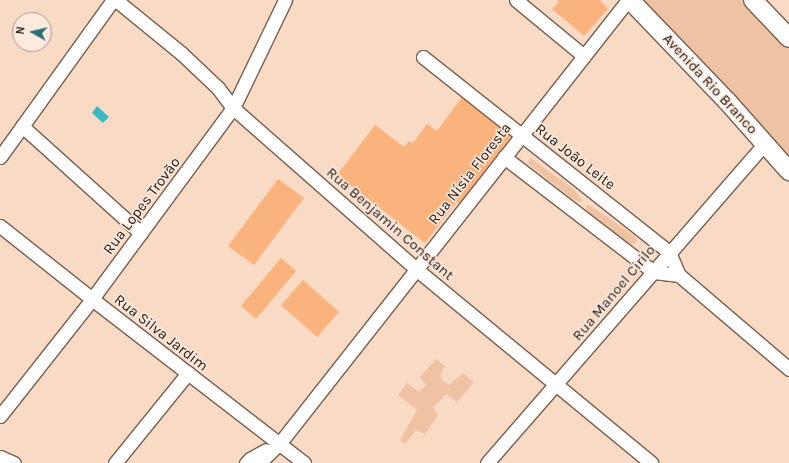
<!DOCTYPE html>
<html>
<head>
<meta charset="utf-8">
<style>
  body { margin:0 }
  #map { position:relative; width:789px; height:463px; overflow:hidden; background:#f9dac5; font-family:Karla,sans-serif }
  div>[style] { position:absolute }
  [style*='--x'] { left:calc(var(--x)*1px); top:calc(var(--y)*1px); width:calc(var(--w)*1px); rotate:calc(var(--a)*1deg) }
  .green>* { inset:0; background:#efc2a3 }
  .water>* { inset:0; background:#3abbc4 }
  .building>* { inset:0; background:#fbb37d }
  .roads { filter:drop-shadow(1px 0 #795f4d) drop-shadow(-1px 0 #795f4d) drop-shadow(0 1px #795f4d) drop-shadow(0 -1px #795f4d) }
  .street>* { height:13px; margin:-6.5px; padding:0 6.5px; transform-origin:6.5px; border-radius:6.5px; background:#fff }
  .secondary>* { height:18px; margin:-9px; padding:0 9px; transform-origin:9px; border-radius:9px; background:#fff }
  span { translate:-50% -50%; white-space:nowrap; text-align:center; line-height:1.15; -webkit-text-stroke:3px #fdeade; paint-order:stroke }
  .street-label { font-size:15px; color:#241911 }
  .north { position:absolute; left:12px; top:12px; width:40px; height:40px; box-sizing:border-box; background:#fdeade; border:1px solid #a6968c; border-radius:50%; rotate:278deg; font-size:11px; font-weight:700; line-height:16px; text-align:center; color:#241911 }
  .north::after { content:''; display:block; margin:auto; width:14px; height:18px; background:#267075; clip-path:polygon(50% 0,100% 100%,50% 72%,0 100%) }
</style>
</head>
<body>
<div id="map">
  <div class="green">
    <div style="clip-path:polygon(644px 0,744px 0,789px 49px,789px 157px)"></div>
    <div style="clip-path:polygon(530px 158px,574px 189px,582px 200px,580px 202px,574px 200px,531px 166px,528px 163px)"></div>
    <div style="clip-path:polygon(588px 204px,633px 235px,637px 239px,637px 242px,633px 244px,629px 243px,591px 215px,586px 208px)"></div>
    <div style="clip-path:polygon(436px 359px,445px 366px,441px 373px,441px 379px,449px 385px,463px 373px,474px 382px,457px 402px,446px 394px,433px 408px,438px 415px,425px 434px,416px 430px,405px 444px,400px 440px,417px 410px,398px 395px,407px 383px,419px 392px,426px 385px,420px 377px)"></div>
  </div>
  <div class="water">
    <div style="clip-path:polygon(97px 106px,109px 117px,103px 123px,92px 113px)"></div>
  </div>
  <div class="building">
    <div style="clip-path:polygon(557px 0,600px 0,608px 9px,584px 36px,552px 9px,559px 2px)"></div>
    <div style="clip-path:polygon(462px 97px,512px 135px,460px 204px,457px 202px,425px 243px,337px 175px,375px 125px,404px 147px,409px 141px,413px 143px,427px 124px,437px 131px)"></div>
    <div style="clip-path:polygon(278px 179px,304px 198px,254px 265px,228px 246px)"></div>
    <div style="clip-path:polygon(281px 258px,296px 271px,256px 319px,241px 306px)"></div>
    <div style="clip-path:polygon(303px 280px,339px 312px,317px 337px,281px 305px)"></div>
  </div>
  <div class="roads">
    <div class="street">
      <div style="--x:116;--y:0;--w:84;--a:39.2"></div>
      <div style="--x:181;--y:53;--w:51;--a:43.4"></div>
      <div style="--x:218;--y:88;--w:25;--a:53"></div>
      <div style="--x:233;--y:108;--w:244;--a:41.3"></div>
      <div style="--x:416;--y:269;--w:305;--a:39.5"></div>
      <div style="--x:516;--y:0;--w:88;--a:39.5"></div>
      <div style="--x:423;--y:57;--w:314;--a:38.4"></div>
      <div style="--x:669;--y:252;--w:25;--a:67"></div>
      <div style="--x:679;--y:275;--w:145;--a:40.5"></div>
      <div style="--x:22;--y:126;--w:160;--a:42"></div>
      <div style="--x:0;--y:157;--w:193;--a:-54.3"></div>
      <div style="--x:504;--y:157;--w:189;--a:37.5"></div>
      <div style="--x:654;--y:272;--w:25;--a:7"></div>
      <div style="--x:0;--y:226;--w:117;--a:38.4"></div>
      <div style="--x:92;--y:299;--w:268;--a:37.7"></div>
      <div style="--x:0;--y:416;--w:149;--a:-51.8"></div>
      <div style="--x:92;--y:299;--w:237;--a:-53.6"></div>
      <div style="--x:233;--y:108;--w:120;--a:-64.3"></div>
      <div style="--x:0;--y:457;--w:15;--a:23"></div>
      <div style="--x:115;--y:463;--w:116;--a:-51"></div>
      <div style="--x:246;--y:463;--w:6;--a:-45"></div>
      <div style="--x:250;--y:459;--w:18;--a:-29"></div>
      <div style="--x:259;--y:463;--w:28;--a:-44"></div>
      <div style="--x:279;--y:444;--w:565;--a:-51.83"></div>
      <div style="--x:487;--y:463;--w:424;--a:-49"></div>
    </div>
    <div class="secondary">
      <div style="--x:630;--y:0;--w:140;--a:46.2"></div>
      <div style="--x:727;--y:101;--w:94;--a:48.5"></div>
      <div style="--x:753;--y:0;--w:52;--a:46.5"></div>
    </div>
  </div>
  <div class="street-label">
    <span style="left:710px;top:84px;rotate:47deg">Avenida Rio Branco</span>
    <span style="left:575px;top:157px;rotate:38deg">Rua João Leite</span>
    <span style="left:470px;top:174px;rotate:-52deg">Rua Nísia Floresta</span>
    <span style="left:142px;top:206px;rotate:-53deg">Rua Lopes Trovão</span>
    <span style="left:390px;top:224px;rotate:41deg">Rua Benjamin Constant</span>
    <span style="left:614px;top:293px;rotate:-50deg">Rua Manoel Cirilo</span>
    <span style="left:161px;top:333px;rotate:38deg">Rua Silva Jardim</span>
  </div>
  <div class="north">N</div>
</div>
</body>
</html>
